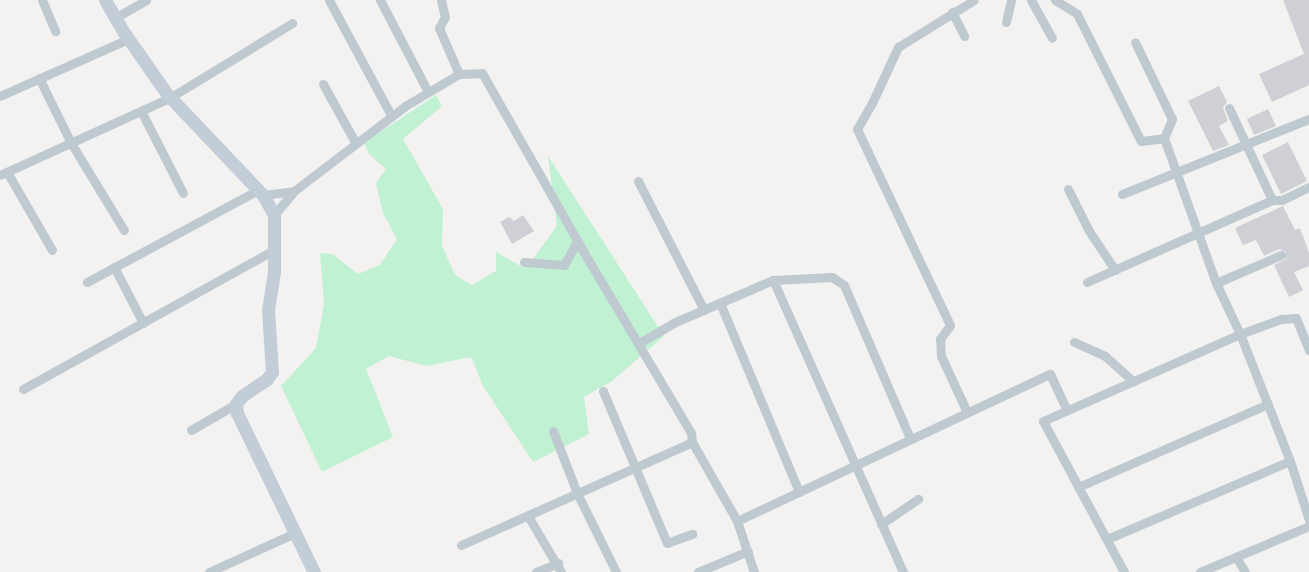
<!DOCTYPE html>
<html>
<head>
<meta charset="utf-8">
<style>
  body { margin:0 }
  #map { position:relative; width:1309px; height:572px; overflow:hidden; background:#f4f1f1; font-family:Raleway,sans-serif }
  div>[style] { position:absolute }
  [style*='--x'] { left:calc(var(--x)*1px); top:calc(var(--y)*1px); width:calc(var(--w)*1px); rotate:calc(var(--a)*1deg) }
  .green>* { inset:0; background:#c0f1d3 }
  .building>* { inset:0; background:#ced0d6 }
  .minor>* { height:9px; margin:-4.5px; padding:0 4.5px; transform-origin:4.5px; border-radius:4.5px; background:#bfc9d0 }
  .secondary>* { height:13px; margin:-6.5px; padding:0 6.5px; transform-origin:6.5px; border-radius:6.5px; background:#c2cdd8 }
  span { translate:-50% -50%; white-space:nowrap; text-align:center; line-height:1.15; -webkit-text-stroke:3px #fff; paint-order:stroke }
</style>
</head>
<body>
<div id="map">
  <div class="green">
    <div style="clip-path:polygon(436px 95px,442px 106px,403px 139px,443px 209px,442px 246px,455px 275px,472px 285px,496px 271px,496px 252px,524px 268px,533px 259px,557px 226px,548px 156px,664px 336px,612px 381px,584px 397px,589px 434px,533px 462px,483px 386px,471px 357px,426px 366px,389px 356px,366px 369px,393px 437px,322px 472px,281px 386px,316px 348px,324px 304px,320px 253px,332px 254px,358px 274px,380px 265px,397px 239px,383px 213px,376px 183px,386px 169px,369px 154px,364px 143px)"></div>
  </div>
  <div class="building">
    <div style="clip-path:polygon(1283px 0,1309px 0,1309px 85px,1272px 102px,1259px 74px,1304px 54px)"></div>
    <div style="clip-path:polygon(1219px 86px,1227px 102px,1223px 108px,1228px 121px,1219px 126px,1229px 145px,1213px 151px,1188px 101px)"></div>
    <div style="clip-path:polygon(1268px 109px,1276px 126px,1254px 135px,1247px 119px)"></div>
    <div style="clip-path:polygon(1288px 142px,1307px 181px,1281px 194px,1262px 155px)"></div>
    <div style="clip-path:polygon(1283px 206px,1295px 230px,1300px 228px,1309px 253px,1309px 266px,1294px 272px,1303px 290px,1289px 297px,1274px 265px,1286px 259px,1286px 252px,1279px 249px,1264px 256px,1256px 240px,1243px 245px,1235px 228px)"></div>
    <div style="clip-path:polygon(523px 215px,534px 231px,512px 244px,500px 222px,509px 217px,514px 221px)"></div>
  </div>
  <div class="minor">
    <div style="--x:42;--y:0;--w:34;--a:67"></div>
    <div style="--x:329;--y:0;--w:131;--a:61.7"></div>
    <div style="--x:380;--y:0;--w:104;--a:62.4"></div>
    <div style="--x:441;--y:0;--w:17;--a:77"></div>
    <div style="--x:445;--y:17;--w:13;--a:119"></div>
    <div style="--x:439;--y:28;--w:50;--a:66.5"></div>
    <div style="--x:1031;--y:0;--w:43;--a:61.1"></div>
    <div style="--x:1055;--y:0;--w:26;--a:32"></div>
    <div style="--x:1077;--y:14;--w:142;--a:63.3"></div>
    <div style="--x:1141;--y:141;--w:23;--a:-7"></div>
    <div style="--x:1164;--y:138;--w:21;--a:-67"></div>
    <div style="--x:1172;--y:119;--w:85;--a:-115.7"></div>
    <div style="--x:952;--y:12;--w:27;--a:63"></div>
    <div style="--x:115;--y:18;--w:36;--a:-30"></div>
    <div style="--x:1006;--y:22;--w:23;--a:-77"></div>
    <div style="--x:39;--y:78;--w:72;--a:63.8"></div>
    <div style="--x:71;--y:143;--w:102;--a:58.7"></div>
    <div style="--x:323;--y:84;--w:66;--a:61.1"></div>
    <div style="--x:0;--y:96;--w:140;--a:-24"></div>
    <div style="--x:1229;--y:108;--w:102;--a:64.9"></div>
    <div style="--x:141;--y:111;--w:92;--a:62.9"></div>
    <div style="--x:1164;--y:138;--w:154;--a:70.3"></div>
    <div style="--x:1216;--y:283;--w:56;--a:64.8"></div>
    <div style="--x:1240;--y:334;--w:44;--a:-20.1"></div>
    <div style="--x:1281;--y:319;--w:15;--a:-4"></div>
    <div style="--x:1296;--y:318;--w:35;--a:68"></div>
    <div style="--x:7;--y:172;--w:90;--a:60"></div>
    <div style="--x:0;--y:175;--w:188;--a:-24.5"></div>
    <div style="--x:171;--y:97;--w:142;--a:-31.4"></div>
    <div style="--x:638;--y:181;--w:145;--a:62.9"></div>
    <div style="--x:1068;--y:189;--w:47;--a:63.4"></div>
    <div style="--x:1089;--y:231;--w:47;--a:56.3"></div>
    <div style="--x:1122;--y:194;--w:201;--a:-21.9"></div>
    <div style="--x:263;--y:195;--w:31;--a:-7"></div>
    <div style="--x:294;--y:191;--w:140;--a:-37.4"></div>
    <div style="--x:405;--y:106;--w:63;--a:-30.7"></div>
    <div style="--x:459;--y:74;--w:23;--a:-2"></div>
    <div style="--x:482;--y:73;--w:205;--a:60.4"></div>
    <div style="--x:583;--y:251;--w:212;--a:59.3"></div>
    <div style="--x:691;--y:433;--w:9;--a:84"></div>
    <div style="--x:692;--y:442;--w:91;--a:60.3"></div>
    <div style="--x:737;--y:521;--w:54;--a:71.6"></div>
    <div style="--x:274;--y:215;--w:31;--a:-50"></div>
    <div style="--x:524;--y:262;--w:40;--a:4.3"></div>
    <div style="--x:564;--y:265;--w:26;--a:-61"></div>
    <div style="--x:114;--y:267;--w:63;--a:62.6"></div>
    <div style="--x:773;--y:280;--w:320;--a:66"></div>
    <div style="--x:87;--y:282;--w:194;--a:-28.3"></div>
    <div style="--x:1087;--y:282;--w:202;--a:-23.9"></div>
    <div style="--x:1272;--y:200;--w:10;--a:0"></div>
    <div style="--x:1282;--y:200;--w:30;--a:-26"></div>
    <div style="--x:1216;--y:283;--w:71;--a:-23.3"></div>
    <div style="--x:720;--y:303;--w:205;--a:67.3"></div>
    <div style="--x:1074;--y:342;--w:34;--a:24"></div>
    <div style="--x:1105;--y:356;--w:38;--a:42"></div>
    <div style="--x:639;--y:343;--w:39;--a:-30"></div>
    <div style="--x:673;--y:323;--w:109;--a:-23.3"></div>
    <div style="--x:773;--y:280;--w:59;--a:-2.9"></div>
    <div style="--x:832;--y:277;--w:14;--a:34"></div>
    <div style="--x:844;--y:285;--w:167;--a:66.7"></div>
    <div style="--x:23;--y:389;--w:287;--a:-29"></div>
    <div style="--x:603;--y:391;--w:165;--a:67.2"></div>
    <div style="--x:667;--y:543;--w:27;--a:-20"></div>
    <div style="--x:967;--y:412;--w:62;--a:-114.9"></div>
    <div style="--x:941;--y:356;--w:17;--a:-93"></div>
    <div style="--x:940;--y:339;--w:17;--a:-54"></div>
    <div style="--x:950;--y:325;--w:217;--a:-115.4"></div>
    <div style="--x:857;--y:129;--w:30;--a:-60"></div>
    <div style="--x:872;--y:103;--w:62;--a:-65.1"></div>
    <div style="--x:898;--y:47;--w:89;--a:-31.7"></div>
    <div style="--x:191;--y:430;--w:52;--a:-30"></div>
    <div style="--x:553;--y:431;--w:66;--a:68.8"></div>
    <div style="--x:577;--y:493;--w:88;--a:63.7"></div>
    <div style="--x:1078;--y:487;--w:207;--a:-23.6"></div>
    <div style="--x:528;--y:516;--w:65;--a:59.5"></div>
    <div style="--x:737;--y:521;--w:346;--a:-25.2"></div>
    <div style="--x:1050;--y:374;--w:40;--a:65"></div>
    <div style="--x:881;--y:524;--w:45;--a:-34"></div>
    <div style="--x:1107;--y:539;--w:199;--a:-23.1"></div>
    <div style="--x:461;--y:545;--w:253;--a:-24"></div>
    <div style="--x:1236;--y:557;--w:17;--a:59"></div>
    <div style="--x:209;--y:572;--w:94;--a:-24.4"></div>
    <div style="--x:536;--y:572;--w:24;--a:-22"></div>
    <div style="--x:698;--y:572;--w:54;--a:-22.8"></div>
    <div style="--x:1124;--y:572;--w:171;--a:-118.2"></div>
    <div style="--x:1043;--y:421;--w:215;--a:-23.8"></div>
    <div style="--x:1240;--y:334;--w:136;--a:68.5"></div>
    <div style="--x:1290;--y:461;--w:62;--a:72.1"></div>
    <div style="--x:1200;--y:572;--w:118;--a:-22.9"></div>
  </div>
  <div class="secondary">
    <div style="--x:105;--y:0;--w:39;--a:60"></div>
    <div style="--x:125;--y:34;--w:73;--a:55"></div>
    <div style="--x:167;--y:94;--w:139;--a:46.5"></div>
    <div style="--x:263;--y:195;--w:23;--a:61"></div>
    <div style="--x:274;--y:215;--w:57;--a:90"></div>
    <div style="--x:274;--y:272;--w:38;--a:99"></div>
    <div style="--x:268;--y:310;--w:62;--a:86.3"></div>
    <div style="--x:272;--y:372;--w:9;--a:126"></div>
    <div style="--x:267;--y:379;--w:30;--a:146"></div>
    <div style="--x:242;--y:396;--w:10;--a:127"></div>
    <div style="--x:236;--y:404;--w:9;--a:84"></div>
    <div style="--x:237;--y:413;--w:177;--a:64.2"></div>
  </div>
</div>
</body>
</html>
